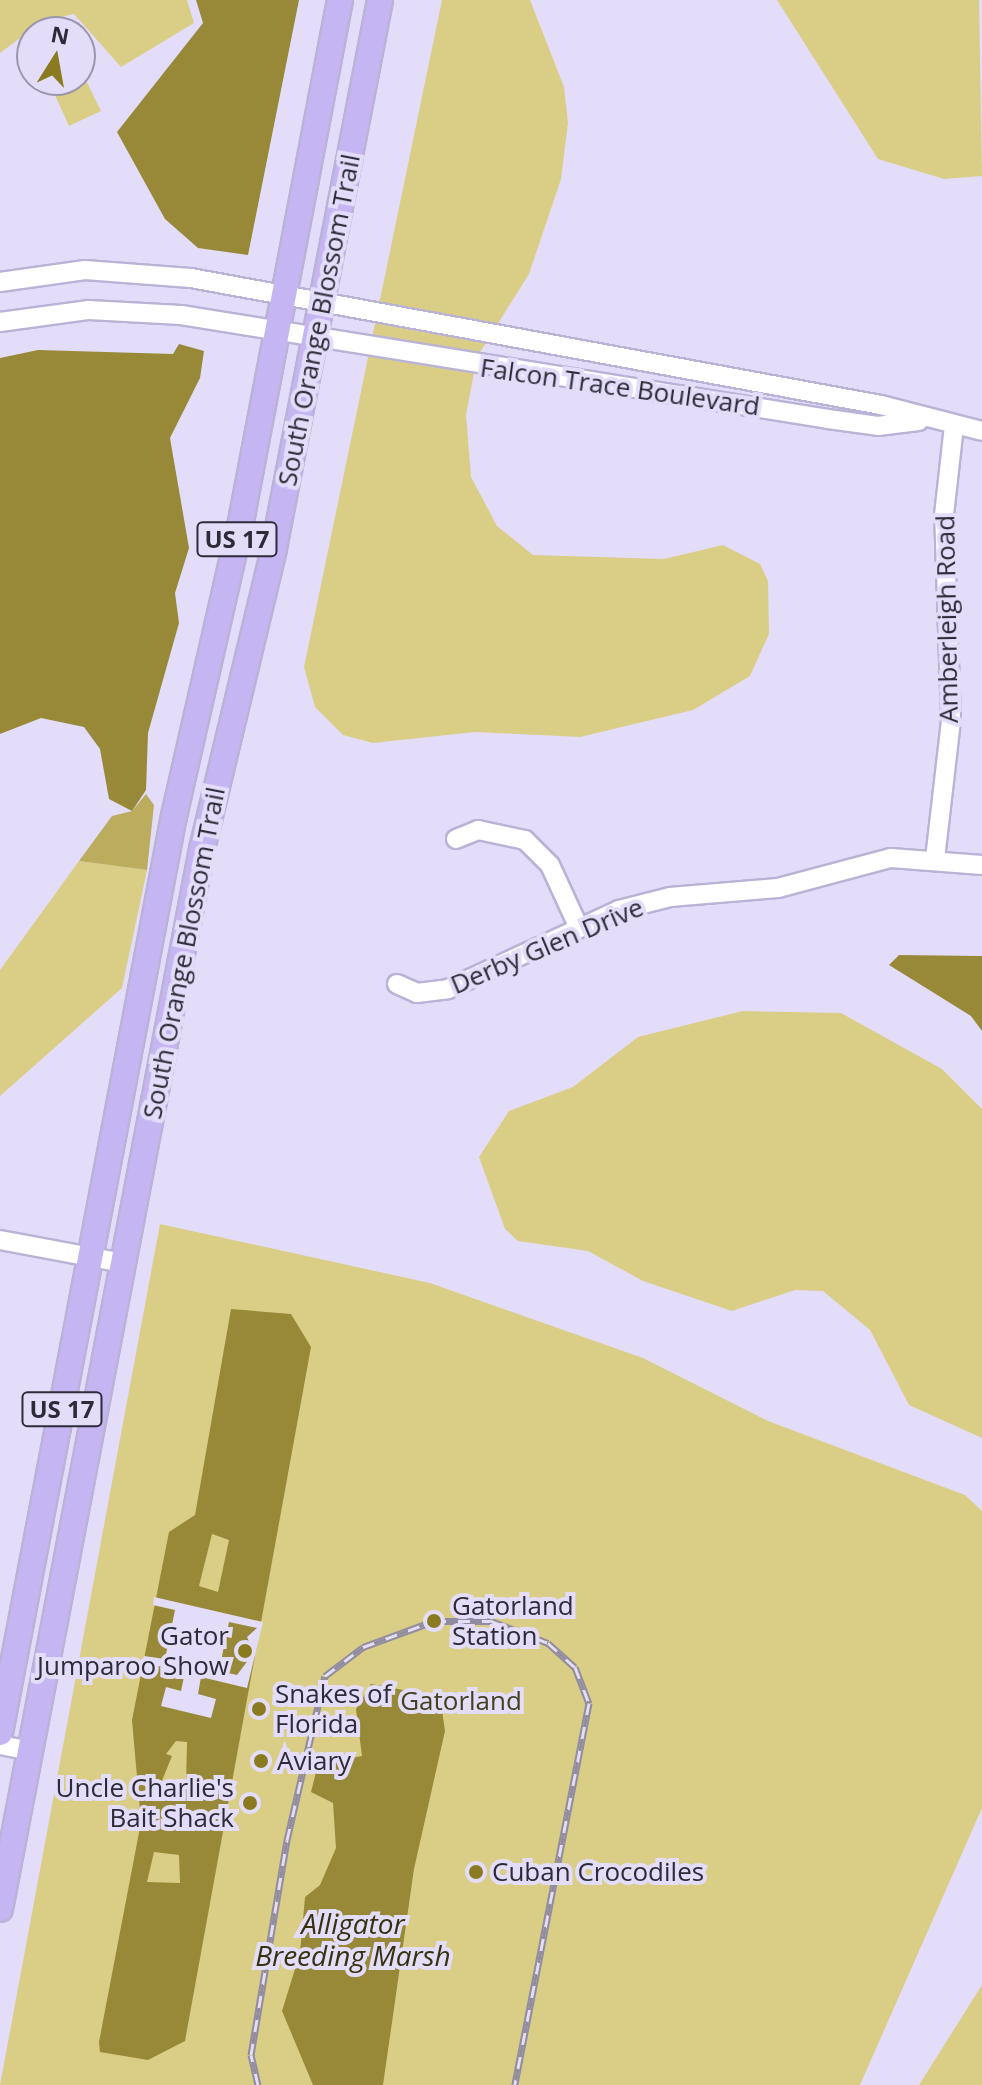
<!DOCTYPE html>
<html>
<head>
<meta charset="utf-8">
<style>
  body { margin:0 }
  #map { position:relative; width:982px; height:2085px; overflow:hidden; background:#e3ddfa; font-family:"Open Sans",sans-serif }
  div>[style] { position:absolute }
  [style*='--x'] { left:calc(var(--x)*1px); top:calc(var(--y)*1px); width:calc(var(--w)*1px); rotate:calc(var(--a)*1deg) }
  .green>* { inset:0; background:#dace86 }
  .forest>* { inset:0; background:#bbad5d }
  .water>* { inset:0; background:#978938 }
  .pier>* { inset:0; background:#e3ddfa }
  .roads { filter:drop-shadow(2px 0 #bab3d6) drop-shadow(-2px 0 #bab3d6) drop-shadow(0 2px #bab3d6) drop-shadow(0 -2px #bab3d6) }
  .minor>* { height:18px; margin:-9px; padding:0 9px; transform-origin:9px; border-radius:9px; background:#fff }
  .major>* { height:24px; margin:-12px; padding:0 12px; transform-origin:12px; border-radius:12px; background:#c6b5f3 }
  .rail>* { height:7px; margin-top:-3.5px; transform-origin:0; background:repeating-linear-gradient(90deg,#e3ddfa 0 12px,#918ca2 0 24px); box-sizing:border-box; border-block:2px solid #918ca2 }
  .dots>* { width:22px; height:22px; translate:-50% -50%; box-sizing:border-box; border:4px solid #e3ddfa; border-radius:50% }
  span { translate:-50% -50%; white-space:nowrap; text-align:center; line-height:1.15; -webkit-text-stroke:8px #e3ddfa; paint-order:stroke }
  .shield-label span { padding:2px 6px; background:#e3ddfa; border:2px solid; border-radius:6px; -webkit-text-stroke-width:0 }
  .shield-label { font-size:24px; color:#2e2b38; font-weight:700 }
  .street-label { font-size:26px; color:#2e2b38 }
  .poi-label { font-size:26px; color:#2e2b38 }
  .left { translate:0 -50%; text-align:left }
  .right { translate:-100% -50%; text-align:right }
  .park-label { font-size:26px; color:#46401d }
  .water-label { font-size:28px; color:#37310e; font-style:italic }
  .north { position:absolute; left:16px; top:16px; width:80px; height:80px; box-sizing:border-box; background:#e3ddfa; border:2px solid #9b96ac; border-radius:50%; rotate:11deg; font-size:22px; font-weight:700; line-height:32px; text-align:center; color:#2e2b38 }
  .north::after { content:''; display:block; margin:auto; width:28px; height:36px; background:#8a7b20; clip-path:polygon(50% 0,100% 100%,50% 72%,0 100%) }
</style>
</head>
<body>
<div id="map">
  <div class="green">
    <div style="clip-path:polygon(0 0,187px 0,194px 23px,121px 67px,74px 14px,43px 21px,0 53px)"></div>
    <div style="clip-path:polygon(442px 0,530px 0,564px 87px,568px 123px,561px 179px,529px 274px,477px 357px,466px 415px,471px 477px,497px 526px,533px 555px,664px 559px,723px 545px,760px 564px,768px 581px,769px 634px,750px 676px,693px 710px,580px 737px,475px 732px,373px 743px,343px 735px,315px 707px,304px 667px)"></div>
    <div style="clip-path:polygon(777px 0,979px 0,982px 176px,944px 179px,878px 159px)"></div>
    <div style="clip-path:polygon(80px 68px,101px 111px,69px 126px,48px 80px,80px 80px)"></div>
    <div style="clip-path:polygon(79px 861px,147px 870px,122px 988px,0 1096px,0 970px)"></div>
    <div style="clip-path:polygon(743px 1011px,841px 1013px,942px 1069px,982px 1109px,982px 1438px,909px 1405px,870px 1330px,823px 1291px,795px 1290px,732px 1311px,643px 1281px,588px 1251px,518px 1241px,505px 1229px,479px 1157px,509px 1111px,573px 1087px,638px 1037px)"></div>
    <div style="clip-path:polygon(160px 1224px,430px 1283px,643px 1358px,768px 1421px,965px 1495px,982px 1511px,982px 1808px,860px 2085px,0 2085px)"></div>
    <div style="clip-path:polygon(982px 1985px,982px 2085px,919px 2085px)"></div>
  </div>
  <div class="forest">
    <div style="clip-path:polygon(146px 794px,154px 805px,147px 870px,79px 861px,112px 816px,132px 811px)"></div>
  </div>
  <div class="water">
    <div style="clip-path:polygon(196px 0,299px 0,248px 255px,198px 248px,165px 219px,117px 132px,203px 23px)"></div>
    <div style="clip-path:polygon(179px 344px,204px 351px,200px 378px,170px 438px,189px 548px,175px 593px,179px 623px,148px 733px,146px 790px,132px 811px,109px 799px,100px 749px,84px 727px,41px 718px,0 734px,0 358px,38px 350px,173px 354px)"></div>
    <div style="clip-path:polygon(899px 955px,982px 956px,982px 1031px,971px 1016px,889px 965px)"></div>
    <div style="clip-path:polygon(evenodd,231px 1309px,291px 1314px,311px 1347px,185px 2041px,148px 2060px,100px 2052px,99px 2042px,141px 1822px,132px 1720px,169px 1532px,195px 1515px,231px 1309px,212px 1534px,229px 1540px,218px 1592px,199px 1586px,212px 1534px,231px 1309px,187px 1742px,186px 1785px,172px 1794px,161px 1783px,172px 1756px,166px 1754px,176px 1741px,187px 1742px,231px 1309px,154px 1852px,179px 1855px,180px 1883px,147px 1882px,154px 1852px)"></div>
    <div style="clip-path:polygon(371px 1684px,425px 1694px,442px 1710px,445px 1731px,414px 1869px,383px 2085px,313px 2085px,282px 2011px,300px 1953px,305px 1897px,320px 1885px,336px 1848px,333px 1803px,311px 1792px,318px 1764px,362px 1756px,356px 1709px)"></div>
  </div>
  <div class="pier">
    <div style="clip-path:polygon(evenodd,154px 1597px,263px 1622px,247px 1688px,201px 1677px,198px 1694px,216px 1699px,211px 1718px,161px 1706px,166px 1687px,181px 1691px,185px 1672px,154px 1665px,139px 1674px,144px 1656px,165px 1659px,175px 1610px,153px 1605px,154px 1597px,229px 1622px,257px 1628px,247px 1637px,253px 1650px,237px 1649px,252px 1655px,237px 1675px,219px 1671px,229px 1622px)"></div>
  </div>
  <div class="roads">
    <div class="minor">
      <div style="--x:0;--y:282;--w:86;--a:-8"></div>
      <div style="--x:85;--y:270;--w:106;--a:4.3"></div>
      <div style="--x:191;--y:278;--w:702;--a:10.43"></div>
      <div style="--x:881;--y:405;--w:104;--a:14.4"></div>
      <div style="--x:0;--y:322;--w:90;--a:-7.7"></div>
      <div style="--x:89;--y:310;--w:92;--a:3.1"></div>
      <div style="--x:181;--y:315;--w:655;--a:9.13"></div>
      <div style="--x:828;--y:419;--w:50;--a:8"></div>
      <div style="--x:878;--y:426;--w:41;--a:-7"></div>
      <div style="--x:456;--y:839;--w:24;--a:-22"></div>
      <div style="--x:478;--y:830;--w:48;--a:12"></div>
      <div style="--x:525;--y:840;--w:35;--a:45"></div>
      <div style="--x:550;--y:865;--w:69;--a:65.3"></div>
      <div style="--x:935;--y:859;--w:139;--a:-83.4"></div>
      <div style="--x:951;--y:721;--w:206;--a:-91.9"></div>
      <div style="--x:944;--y:515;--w:90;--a:-83.6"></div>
      <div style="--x:397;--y:984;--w:22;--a:24"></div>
      <div style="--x:417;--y:993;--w:31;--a:-7"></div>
      <div style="--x:448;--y:989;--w:188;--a:-24.8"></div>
      <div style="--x:619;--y:910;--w:53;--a:-14.3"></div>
      <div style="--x:670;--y:897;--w:108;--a:-4.8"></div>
      <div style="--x:778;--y:888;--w:117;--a:-14.9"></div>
      <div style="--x:891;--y:858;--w:91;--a:4.4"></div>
      <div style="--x:0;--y:1240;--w:125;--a:10.6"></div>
      <div style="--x:0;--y:1745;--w:31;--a:11"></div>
    </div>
    <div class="major">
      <div style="--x:0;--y:1733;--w:933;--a:-79.26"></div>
      <div style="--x:174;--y:816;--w:308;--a:-77.2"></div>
      <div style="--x:242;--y:516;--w:525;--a:-79.25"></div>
      <div style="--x:0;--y:1909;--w:1079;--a:-79.21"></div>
      <div style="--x:202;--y:849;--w:309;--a:-76.5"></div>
      <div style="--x:274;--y:548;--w:558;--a:-79.05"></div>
    </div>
  </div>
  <div class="rail">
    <div style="--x:258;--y:2085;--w:31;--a:-103"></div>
    <div style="--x:251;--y:2055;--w:218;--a:-80.5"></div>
    <div style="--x:287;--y:1840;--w:168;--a:-77"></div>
    <div style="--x:325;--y:1676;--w:48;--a:-37.3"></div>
    <div style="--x:363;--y:1647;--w:76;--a:-20.1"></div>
    <div style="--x:434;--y:1621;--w:57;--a:0"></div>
    <div style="--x:491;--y:1621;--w:61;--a:21.1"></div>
    <div style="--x:548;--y:1643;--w:36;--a:42"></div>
    <div style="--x:575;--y:1667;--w:39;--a:69"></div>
    <div style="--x:589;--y:1703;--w:389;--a:101"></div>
  </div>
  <div class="dots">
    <div style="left:434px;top:1621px;background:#8a7b20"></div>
    <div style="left:245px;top:1651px;background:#8a7b20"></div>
    <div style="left:259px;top:1709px;background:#8a7b20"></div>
    <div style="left:261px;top:1761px;background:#8a7b20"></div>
    <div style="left:250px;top:1803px;background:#8a7b20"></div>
    <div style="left:476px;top:1872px;background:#8a7b20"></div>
  </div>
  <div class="shield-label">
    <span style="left:237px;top:539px">US 17</span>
    <span style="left:62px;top:1409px">US 17</span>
  </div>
  <div class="street-label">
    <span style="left:319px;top:320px;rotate:-79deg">South Orange Blossom Trail</span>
    <span style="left:620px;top:387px;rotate:8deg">Falcon Trace Boulevard</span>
    <span style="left:947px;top:619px;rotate:-91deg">Amberleigh Road</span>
    <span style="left:547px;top:946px;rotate:-23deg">Derby Glen Drive</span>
    <span style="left:184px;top:953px;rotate:-79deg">South Orange Blossom Trail</span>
  </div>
  <div class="poi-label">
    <span class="left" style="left:452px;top:1621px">Gatorland<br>Station</span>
    <span class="right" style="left:229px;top:1651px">Gator<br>Jumparoo Show</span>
    <span class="left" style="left:275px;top:1709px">Snakes of<br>Florida</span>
    <span class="left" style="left:277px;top:1761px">Aviary</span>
    <span class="right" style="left:234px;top:1803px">Uncle Charlie's<br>Bait Shack</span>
    <span class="left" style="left:492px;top:1872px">Cuban Crocodiles</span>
  </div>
  <div class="park-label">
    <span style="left:461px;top:1701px">Gatorland</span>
  </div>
  <div class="water-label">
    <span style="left:353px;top:1939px">Alligator<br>Breeding Marsh</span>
  </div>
  <div class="north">N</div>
</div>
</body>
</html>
